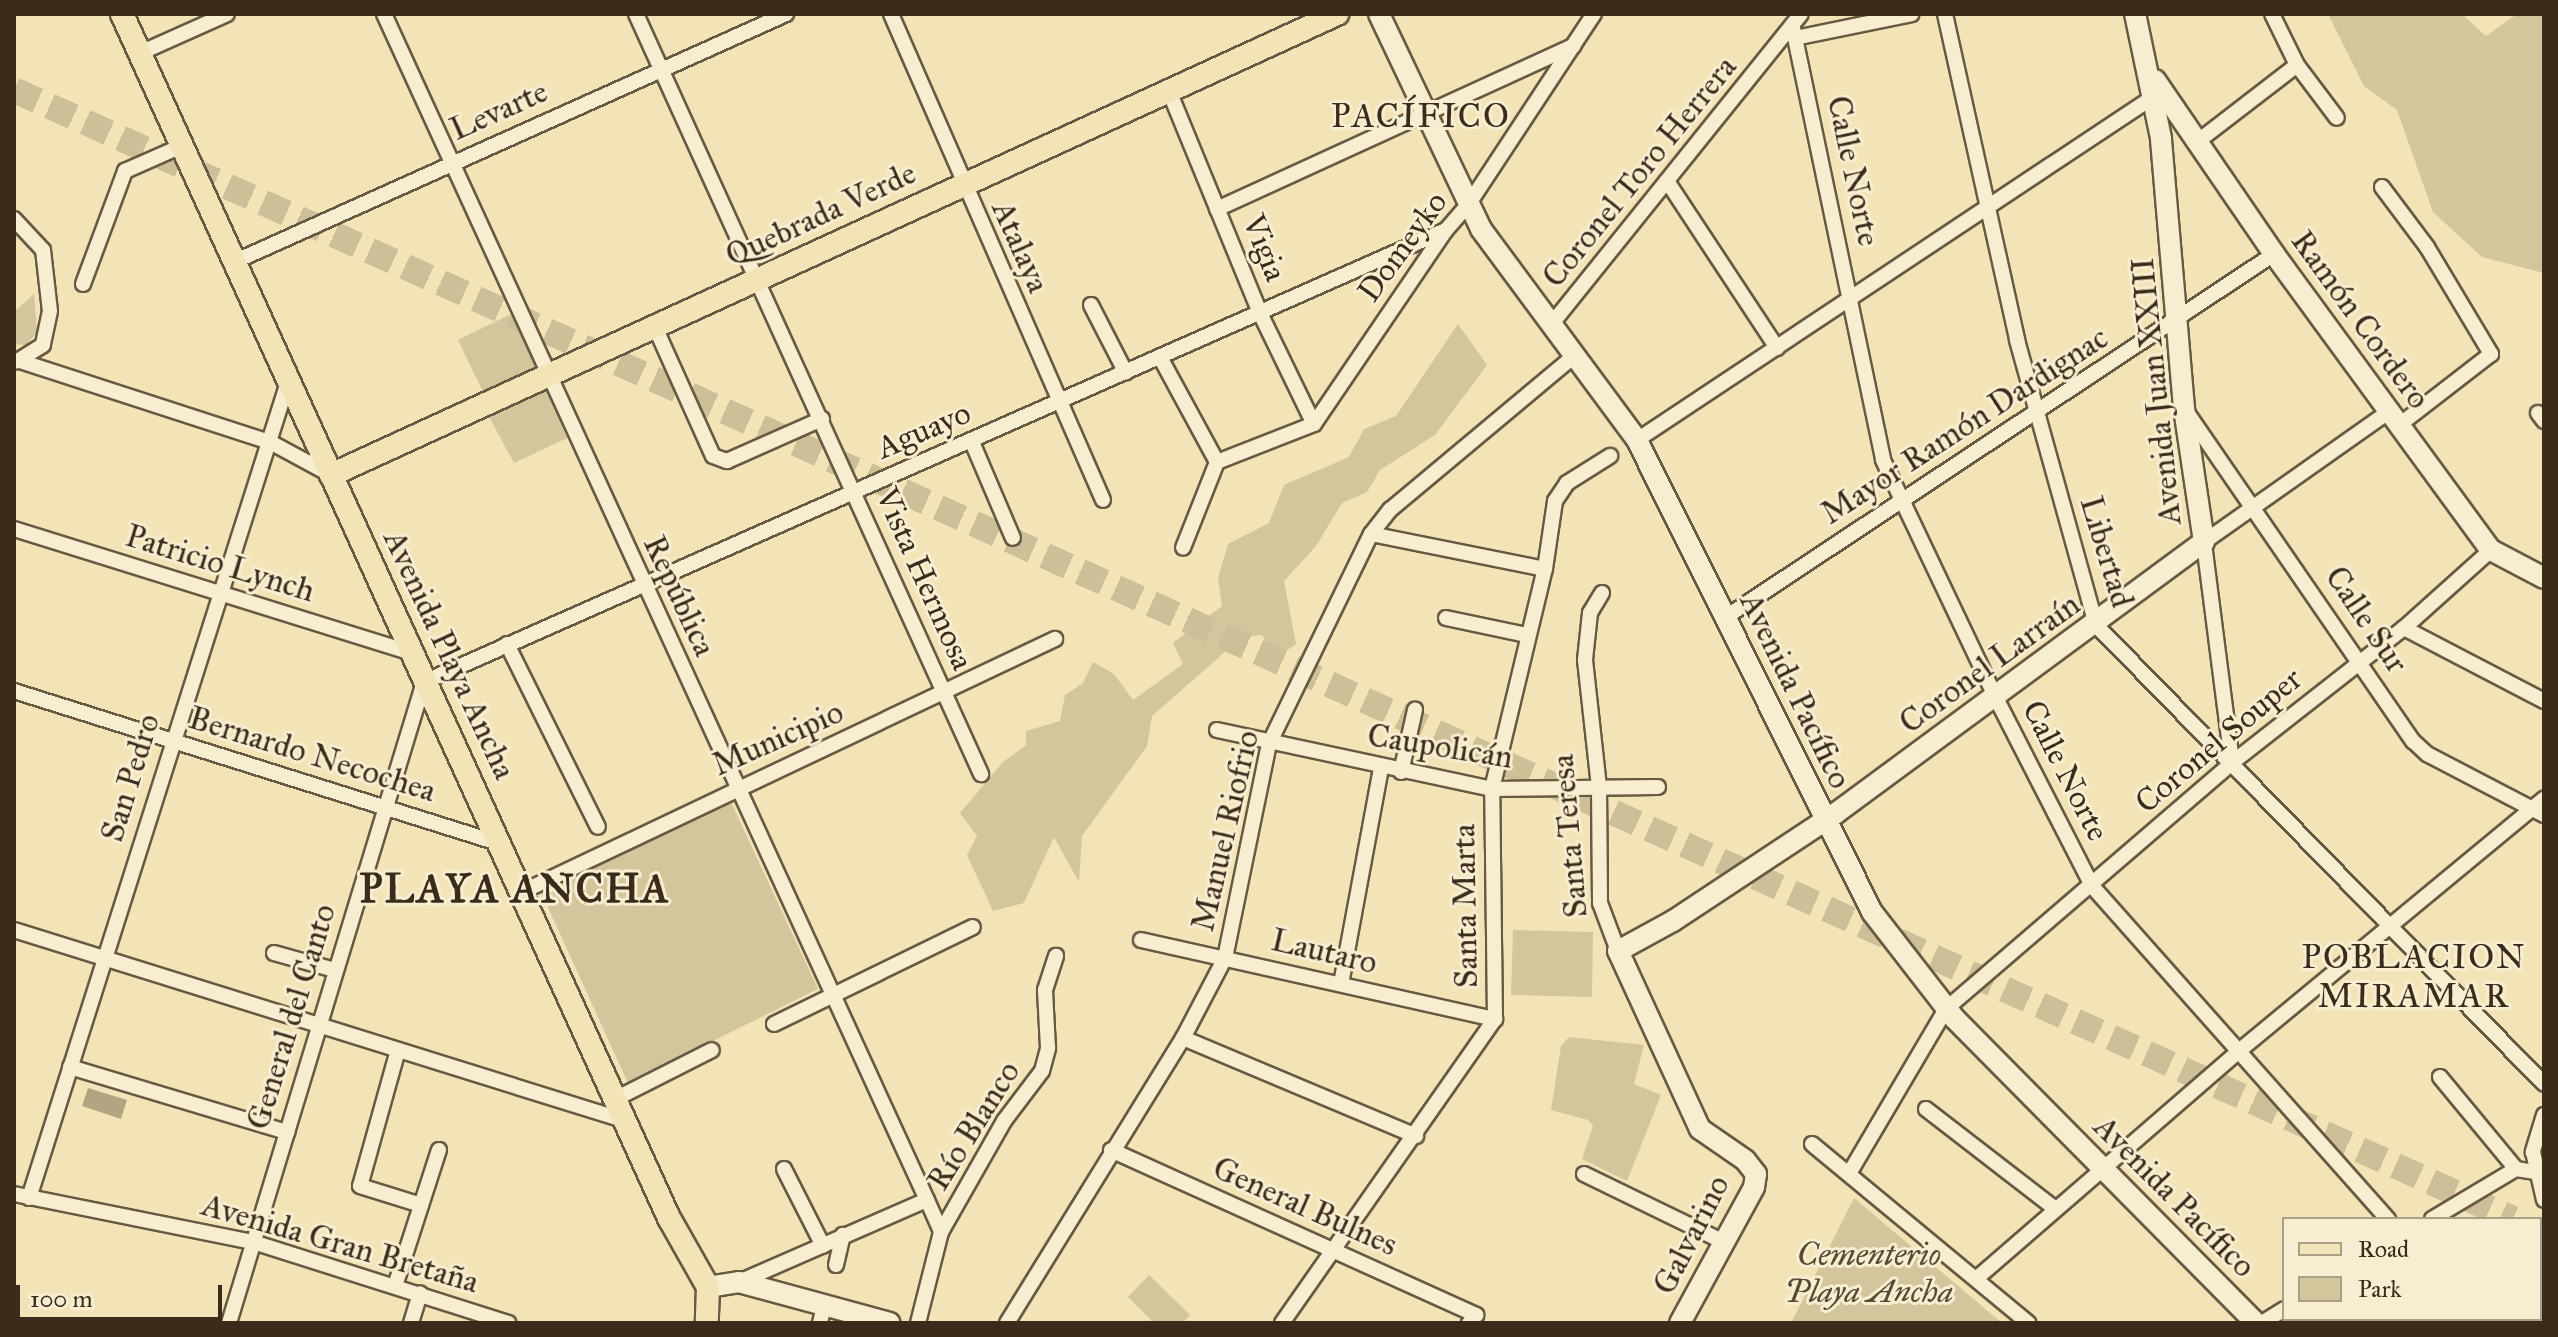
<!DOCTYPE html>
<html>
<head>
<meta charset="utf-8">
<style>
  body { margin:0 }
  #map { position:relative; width:2558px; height:1337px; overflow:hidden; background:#f2e4b7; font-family:"IM FELL Great Primer",serif }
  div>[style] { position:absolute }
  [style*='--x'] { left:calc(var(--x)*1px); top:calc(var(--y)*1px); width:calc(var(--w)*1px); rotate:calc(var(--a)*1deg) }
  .green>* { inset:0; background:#d3c59c }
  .water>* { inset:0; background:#b3a582 }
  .highway-tunnel>* { height:26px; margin-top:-13px; transform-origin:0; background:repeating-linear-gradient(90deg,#cdbf98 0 26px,transparent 0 39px) }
  .roads { filter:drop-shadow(2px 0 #685942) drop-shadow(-2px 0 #685942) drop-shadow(0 2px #685942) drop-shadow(0 -2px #685942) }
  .street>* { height:14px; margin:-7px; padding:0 7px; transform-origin:7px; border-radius:7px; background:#f7edd0 }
  .secondary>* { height:20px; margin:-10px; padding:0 10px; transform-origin:10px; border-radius:10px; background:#f7edd0 }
  .primary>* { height:22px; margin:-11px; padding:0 11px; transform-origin:11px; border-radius:11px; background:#f2e4b7 }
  span { translate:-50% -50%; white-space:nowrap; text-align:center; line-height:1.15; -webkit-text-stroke:6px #f7edd0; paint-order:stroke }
  .street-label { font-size:32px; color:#3a2b1b }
  .park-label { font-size:32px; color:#594a35; font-style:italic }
  .neighbourhood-label { font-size:34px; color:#3a2b1b; letter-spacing:2px }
  .district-label { font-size:40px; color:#3a2b1b; font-weight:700; letter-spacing:2px }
  .frame { position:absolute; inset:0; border:16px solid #3a2b1b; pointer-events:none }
  .legend { position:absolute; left:2282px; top:1217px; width:260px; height:104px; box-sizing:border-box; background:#f7edd0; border:2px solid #ab9f88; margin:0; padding:10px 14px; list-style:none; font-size:24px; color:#3a2b1b }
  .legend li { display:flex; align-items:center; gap:16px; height:40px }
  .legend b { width:40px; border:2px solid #ab9f88 }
  .scale { position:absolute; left:16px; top:1285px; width:206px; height:36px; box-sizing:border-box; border:4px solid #3a2b1b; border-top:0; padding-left:10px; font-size:24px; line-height:28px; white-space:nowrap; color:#3a2b1b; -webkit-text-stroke:6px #f7edd0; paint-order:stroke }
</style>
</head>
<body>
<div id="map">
  <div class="green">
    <div style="clip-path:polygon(2328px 14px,2462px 14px,2486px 36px,2517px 14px,2544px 14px,2544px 273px,2482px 257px,2433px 212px,2397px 110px,2364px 86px)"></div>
    <div style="clip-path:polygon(34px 294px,37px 332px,26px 345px,14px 344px,14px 312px)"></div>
    <div style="clip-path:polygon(511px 314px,537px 369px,484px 394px,458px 340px)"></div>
    <div style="clip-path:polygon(1458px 324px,1487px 365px,1435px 435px,1380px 470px,1367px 492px,1342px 503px,1316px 546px,1284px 581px,1296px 644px,1276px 658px,1262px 635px,1242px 637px,1152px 716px,1147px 746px,1082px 836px,1079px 882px,1054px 837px,1024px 903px,993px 911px,967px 855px,977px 836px,960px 813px,1003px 762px,1026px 745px,1026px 731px,1060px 721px,1065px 695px,1083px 683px,1093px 662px,1114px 674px,1133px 700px,1183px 664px,1173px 643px,1222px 606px,1218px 578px,1228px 544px,1269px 523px,1284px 485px,1349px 457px,1364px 429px,1396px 416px)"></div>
    <div style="clip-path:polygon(545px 388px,567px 438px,514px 463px,487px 413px)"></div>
    <div style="clip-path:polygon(730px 800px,818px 989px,628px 1083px,541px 892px)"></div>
    <div style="clip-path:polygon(1513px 930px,1593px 932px,1592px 997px,1511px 995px)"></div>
    <div style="clip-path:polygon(1569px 1037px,1644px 1045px,1634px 1084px,1661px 1095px,1627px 1181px,1582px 1159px,1593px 1126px,1588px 1120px,1551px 1110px,1561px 1046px)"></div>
    <div style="clip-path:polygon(1854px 1198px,2002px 1323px,1791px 1323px)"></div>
    <div style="clip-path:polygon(1149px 1275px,1190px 1315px,1182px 1323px,1154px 1323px,1128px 1297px)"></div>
  </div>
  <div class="water">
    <div style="clip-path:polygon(88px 1088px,127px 1100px,121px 1119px,82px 1106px)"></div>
  </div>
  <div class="highway-tunnel">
    <div style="--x:14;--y:90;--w:2742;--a:24.31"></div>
    <div style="--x:2540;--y:1231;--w:4;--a:27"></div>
  </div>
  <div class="roads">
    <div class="street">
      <div style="--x:384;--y:14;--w:1304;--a:65.4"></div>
      <div style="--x:636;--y:14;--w:835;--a:65.58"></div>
      <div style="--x:891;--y:14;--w:530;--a:66.43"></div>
      <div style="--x:1945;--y:14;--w:334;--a:77.5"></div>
      <div style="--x:2017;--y:340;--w:296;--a:74.5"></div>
      <div style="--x:2096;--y:625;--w:641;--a:45.69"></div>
      <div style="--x:2272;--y:14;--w:57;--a:63.9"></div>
      <div style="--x:2297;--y:65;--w:66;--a:53"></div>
      <div style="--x:1793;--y:28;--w:441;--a:78.2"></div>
      <div style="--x:1883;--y:460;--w:263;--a:64.6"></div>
      <div style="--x:1996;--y:698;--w:211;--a:62.9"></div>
      <div style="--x:2092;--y:886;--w:446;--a:48.4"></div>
      <div style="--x:1795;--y:38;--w:119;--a:-11.6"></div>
      <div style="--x:140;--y:53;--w:95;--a:-24.1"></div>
      <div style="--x:1169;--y:91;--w:240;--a:67.7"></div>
      <div style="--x:1260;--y:313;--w:123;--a:64.1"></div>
      <div style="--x:2197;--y:142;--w:126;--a:-37.6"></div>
      <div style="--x:1667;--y:181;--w:200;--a:56.6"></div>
      <div style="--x:2382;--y:187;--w:75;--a:53.1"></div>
      <div style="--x:2427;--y:247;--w:125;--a:59.1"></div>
      <div style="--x:2491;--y:354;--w:116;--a:142.3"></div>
      <div style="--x:1217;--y:209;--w:392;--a:-24.6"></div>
      <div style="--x:14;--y:219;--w:42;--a:46.9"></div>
      <div style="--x:43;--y:250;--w:61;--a:83.5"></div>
      <div style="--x:50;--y:311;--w:35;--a:102"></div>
      <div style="--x:43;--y:345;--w:31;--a:148"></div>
      <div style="--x:236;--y:261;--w:603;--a:-24.18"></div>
      <div style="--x:83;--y:284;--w:121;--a:-69.6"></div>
      <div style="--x:125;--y:171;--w:64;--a:-23.8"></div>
      <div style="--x:1091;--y:305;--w:76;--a:62.8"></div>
      <div style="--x:1550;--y:326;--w:400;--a:-51.2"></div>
      <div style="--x:655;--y:327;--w:141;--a:65.8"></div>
      <div style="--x:713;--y:456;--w:15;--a:20"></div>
      <div style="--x:727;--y:461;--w:104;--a:-23.9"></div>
      <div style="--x:1160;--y:357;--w:119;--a:61.5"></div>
      <div style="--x:1217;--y:462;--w:92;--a:111.6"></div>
      <div style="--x:20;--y:361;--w:263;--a:18"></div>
      <div style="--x:270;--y:442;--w:69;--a:28.4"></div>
      <div style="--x:2186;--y:411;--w:401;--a:55.5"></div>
      <div style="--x:2413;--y:741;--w:19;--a:43"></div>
      <div style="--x:2427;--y:754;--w:132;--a:27.5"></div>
      <div style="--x:2538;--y:413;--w:10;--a:53"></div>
      <div style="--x:1637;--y:440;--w:620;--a:-33.61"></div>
      <div style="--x:972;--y:442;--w:104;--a:66.9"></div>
      <div style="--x:1217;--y:462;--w:104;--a:-21.4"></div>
      <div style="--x:1314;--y:424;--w:235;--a:-55.8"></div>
      <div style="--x:1446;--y:230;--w:33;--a:-49"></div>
      <div style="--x:1468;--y:205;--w:229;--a:-56.6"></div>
      <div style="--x:14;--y:529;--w:414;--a:17.3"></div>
      <div style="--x:1371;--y:534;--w:177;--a:11.4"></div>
      <div style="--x:1602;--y:593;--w:23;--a:121"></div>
      <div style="--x:1590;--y:613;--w:47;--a:96.1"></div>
      <div style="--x:1585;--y:660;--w:127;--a:83.7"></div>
      <div style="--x:1599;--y:786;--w:117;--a:89.5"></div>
      <div style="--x:1600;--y:903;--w:51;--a:69.4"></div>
      <div style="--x:1726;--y:617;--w:657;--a:-33.52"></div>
      <div style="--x:1446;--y:618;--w:83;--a:11.9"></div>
      <div style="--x:2404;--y:628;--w:158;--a:27.5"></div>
      <div style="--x:507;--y:644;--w:204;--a:63.6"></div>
      <div style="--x:14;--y:691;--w:510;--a:17.44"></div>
      <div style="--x:1217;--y:730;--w:281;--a:12.1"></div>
      <div style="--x:1492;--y:789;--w:166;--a:-0.7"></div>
      <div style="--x:2232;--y:762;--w:222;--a:-97.3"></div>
      <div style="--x:2204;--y:542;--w:225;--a:-35.2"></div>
      <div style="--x:1401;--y:772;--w:64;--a:-77.3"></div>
      <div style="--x:524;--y:891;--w:588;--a:-25.39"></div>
      <div style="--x:14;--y:930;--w:641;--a:17.33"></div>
      <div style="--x:1141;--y:940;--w:363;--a:12.6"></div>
      <div style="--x:274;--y:953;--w:63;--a:15.6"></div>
      <div style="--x:1341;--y:984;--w:219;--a:-79.5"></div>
      <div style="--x:774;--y:1024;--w:221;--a:-26"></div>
      <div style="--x:1183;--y:1038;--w:253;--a:22.8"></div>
      <div style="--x:398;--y:1050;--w:141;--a:105.6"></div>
      <div style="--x:360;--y:1186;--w:64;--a:17.3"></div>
      <div style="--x:70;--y:1067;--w:227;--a:16.7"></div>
      <div style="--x:2440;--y:1077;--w:119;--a:50.4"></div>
      <div style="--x:617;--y:1098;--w:106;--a:-26.8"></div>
      <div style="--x:1926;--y:1109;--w:162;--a:37.7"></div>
      <div style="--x:2544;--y:1115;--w:39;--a:107"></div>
      <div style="--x:2533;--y:1152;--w:49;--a:77.1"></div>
      <div style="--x:1812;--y:1144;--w:281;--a:39.6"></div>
      <div style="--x:1111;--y:1150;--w:401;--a:24.3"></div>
      <div style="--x:1476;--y:1315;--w:11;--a:131"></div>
      <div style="--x:784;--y:1169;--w:86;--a:63.1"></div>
      <div style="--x:1850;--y:1172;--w:189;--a:-59.5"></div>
      <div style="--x:1946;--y:1009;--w:379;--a:-40.7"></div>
      <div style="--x:2233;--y:762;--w:217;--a:-38.1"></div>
      <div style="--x:2404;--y:628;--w:117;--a:-41.9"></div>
      <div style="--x:1584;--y:1174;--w:153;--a:25.9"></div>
      <div style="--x:14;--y:1194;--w:244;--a:11.4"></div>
      <div style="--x:253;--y:1242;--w:268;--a:17.6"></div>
      <div style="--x:29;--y:1198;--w:859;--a:-72.39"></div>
      <div style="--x:2432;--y:1219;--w:98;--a:-30.8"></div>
      <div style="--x:2516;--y:1169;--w:18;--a:9"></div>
      <div style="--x:836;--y:1265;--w:31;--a:-77"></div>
      <div style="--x:1977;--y:1278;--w:347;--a:-40.9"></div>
      <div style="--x:2239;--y:1051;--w:396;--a:-39.6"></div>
      <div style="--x:739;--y:1282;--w:205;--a:-23.6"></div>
      <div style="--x:927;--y:1200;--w:35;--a:66"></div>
      <div style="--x:395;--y:1286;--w:143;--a:-72.1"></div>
      <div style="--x:2475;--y:1319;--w:5;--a:53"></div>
      <div style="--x:229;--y:1323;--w:670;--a:-73.08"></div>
      <div style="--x:424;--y:682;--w:1117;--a:-23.86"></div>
      <div style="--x:411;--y:1323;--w:31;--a:-73"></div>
      <div style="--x:820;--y:1323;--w:18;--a:-77"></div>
      <div style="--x:918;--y:1323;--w:94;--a:-75.8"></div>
      <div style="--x:941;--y:1232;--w:128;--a:-60.4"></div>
      <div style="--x:1004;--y:1121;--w:63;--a:-52.8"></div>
      <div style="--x:1042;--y:1071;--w:24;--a:-75"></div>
      <div style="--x:1048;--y:1048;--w:58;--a:-93"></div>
      <div style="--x:1045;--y:990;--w:36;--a:-72"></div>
      <div style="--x:1007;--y:1323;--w:335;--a:-58.3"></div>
      <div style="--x:1183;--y:1038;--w:90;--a:-62.3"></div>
      <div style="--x:1225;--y:958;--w:218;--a:-78.4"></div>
      <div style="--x:1269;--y:744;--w:233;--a:-64.1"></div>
      <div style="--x:1371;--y:534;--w:31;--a:-52"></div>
      <div style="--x:1390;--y:510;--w:239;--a:-39.9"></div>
      <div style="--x:1282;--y:1323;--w:371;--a:-55"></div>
      <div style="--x:1495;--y:1019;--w:230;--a:-90.7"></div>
      <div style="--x:1492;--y:789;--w:226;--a:-76.5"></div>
      <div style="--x:1545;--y:569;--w:69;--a:-81.6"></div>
      <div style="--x:1555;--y:501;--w:22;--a:-56"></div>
      <div style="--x:1567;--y:483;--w:51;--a:-32.1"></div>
      <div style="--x:2262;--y:1323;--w:26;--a:-32"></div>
    </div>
    <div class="secondary">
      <div style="--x:1379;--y:14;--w:238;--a:64.6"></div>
      <div style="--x:1481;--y:229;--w:262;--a:53.5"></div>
      <div style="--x:1637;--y:440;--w:527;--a:63.53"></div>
      <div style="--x:1872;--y:912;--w:135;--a:52.2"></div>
      <div style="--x:1955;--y:1019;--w:428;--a:45.3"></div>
      <div style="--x:2155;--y:80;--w:211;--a:55.6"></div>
      <div style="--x:2274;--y:254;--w:367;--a:53.8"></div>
      <div style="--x:2491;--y:550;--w:60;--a:27.8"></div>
      <div style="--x:708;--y:1287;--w:31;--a:-9"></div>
      <div style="--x:739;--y:1282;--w:156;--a:15.2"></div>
      <div style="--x:1680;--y:1323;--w:155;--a:-61.4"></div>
      <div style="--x:1754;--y:1187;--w:13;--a:-81"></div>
      <div style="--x:1756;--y:1174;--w:18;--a:-128"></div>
      <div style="--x:1745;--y:1160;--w:55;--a:-145.4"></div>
      <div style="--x:1700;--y:1129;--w:196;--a:-114.7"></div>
      <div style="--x:1618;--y:951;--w:63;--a:-28.6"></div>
      <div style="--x:1673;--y:921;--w:196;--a:-33.5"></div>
      <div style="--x:1836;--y:813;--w:457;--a:-36.4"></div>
      <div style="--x:2204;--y:542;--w:135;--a:-98.5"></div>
      <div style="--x:2184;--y:408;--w:271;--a:-94.9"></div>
      <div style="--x:2161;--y:138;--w:127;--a:-101.8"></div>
    </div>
    <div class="primary">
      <div style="--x:122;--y:14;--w:1322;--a:65.57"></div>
      <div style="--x:669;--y:1218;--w:79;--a:60.5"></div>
      <div style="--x:708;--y:1287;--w:36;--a:92"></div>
      <div style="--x:331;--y:475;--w:1107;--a:-24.62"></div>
    </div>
  </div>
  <div class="street-label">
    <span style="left:499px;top:111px;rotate:-24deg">Levarte</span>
    <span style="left:1853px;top:171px;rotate:78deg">Calle Norte</span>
    <span style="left:1640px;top:172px;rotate:-51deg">Coronel Toro Herrera</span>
    <span style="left:821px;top:215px;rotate:-25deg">Quebrada Verde</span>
    <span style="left:1020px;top:247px;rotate:66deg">Atalaya</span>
    <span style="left:1403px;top:247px;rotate:-54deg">Domeyko</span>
    <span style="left:1264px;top:248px;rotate:68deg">Vigia</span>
    <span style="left:2360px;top:320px;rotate:54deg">Ramón Cordero</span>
    <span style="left:2157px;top:391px;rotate:-96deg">Avenida Juan XXIII</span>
    <span style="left:1965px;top:426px;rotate:-33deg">Mayor Ramón Dardignac</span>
    <span style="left:924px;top:431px;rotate:-23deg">Aguayo</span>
    <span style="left:2106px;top:552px;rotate:73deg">Libertad</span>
    <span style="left:220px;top:564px;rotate:17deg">Patricio Lynch</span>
    <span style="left:924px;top:579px;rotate:66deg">Vista Hermosa</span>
    <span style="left:679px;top:596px;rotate:65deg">República</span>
    <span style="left:2366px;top:620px;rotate:56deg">Calle Sur</span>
    <span style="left:449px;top:655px;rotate:65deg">Avenida Playa Ancha</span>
    <span style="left:1990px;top:664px;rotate:-36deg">Coronel Larraín</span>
    <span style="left:1795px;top:691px;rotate:64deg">Avenida Pacífico</span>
    <span style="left:778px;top:739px;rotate:-24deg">Municipio</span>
    <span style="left:2219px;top:741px;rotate:-40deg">Coronel Souper</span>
    <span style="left:1440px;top:747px;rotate:9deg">Caupolicán</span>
    <span style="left:312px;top:755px;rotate:17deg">Bernardo Necochea</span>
    <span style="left:2065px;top:771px;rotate:63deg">Calle Norte</span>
    <span style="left:131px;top:778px;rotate:-73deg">San Pedro</span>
    <span style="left:1226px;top:831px;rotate:-77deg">Manuel Riofrio</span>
    <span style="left:1570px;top:836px;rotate:-95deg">Santa Teresa</span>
    <span style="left:1466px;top:906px;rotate:-91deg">Santa Marta</span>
    <span style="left:1324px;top:952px;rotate:13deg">Lautaro</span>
    <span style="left:292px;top:1017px;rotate:-73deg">General del Canto</span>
    <span style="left:974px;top:1126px;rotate:-58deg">Río Blanco</span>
    <span style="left:2174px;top:1197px;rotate:45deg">Avenida Pacífico</span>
    <span style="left:1305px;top:1207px;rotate:24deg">General Bulnes</span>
    <span style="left:1692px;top:1235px;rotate:-63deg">Galvarino</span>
    <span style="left:340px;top:1244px;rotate:16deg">Avenida Gran Bretaña</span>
  </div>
  <div class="park-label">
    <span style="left:1869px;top:1274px">Cementerio<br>Playa Ancha</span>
  </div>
  <div class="neighbourhood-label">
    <span style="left:1421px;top:116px">PACÍFICO</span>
    <span style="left:2414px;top:976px">POBLACION<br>MIRAMAR</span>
  </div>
  <div class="district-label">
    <span style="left:515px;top:889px">PLAYA ANCHA</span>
  </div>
  <div class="frame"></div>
  <ul class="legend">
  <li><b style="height:10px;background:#f2e4b7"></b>Road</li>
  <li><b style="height:22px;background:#d3c59c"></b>Park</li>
  </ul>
  <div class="scale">100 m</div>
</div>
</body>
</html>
